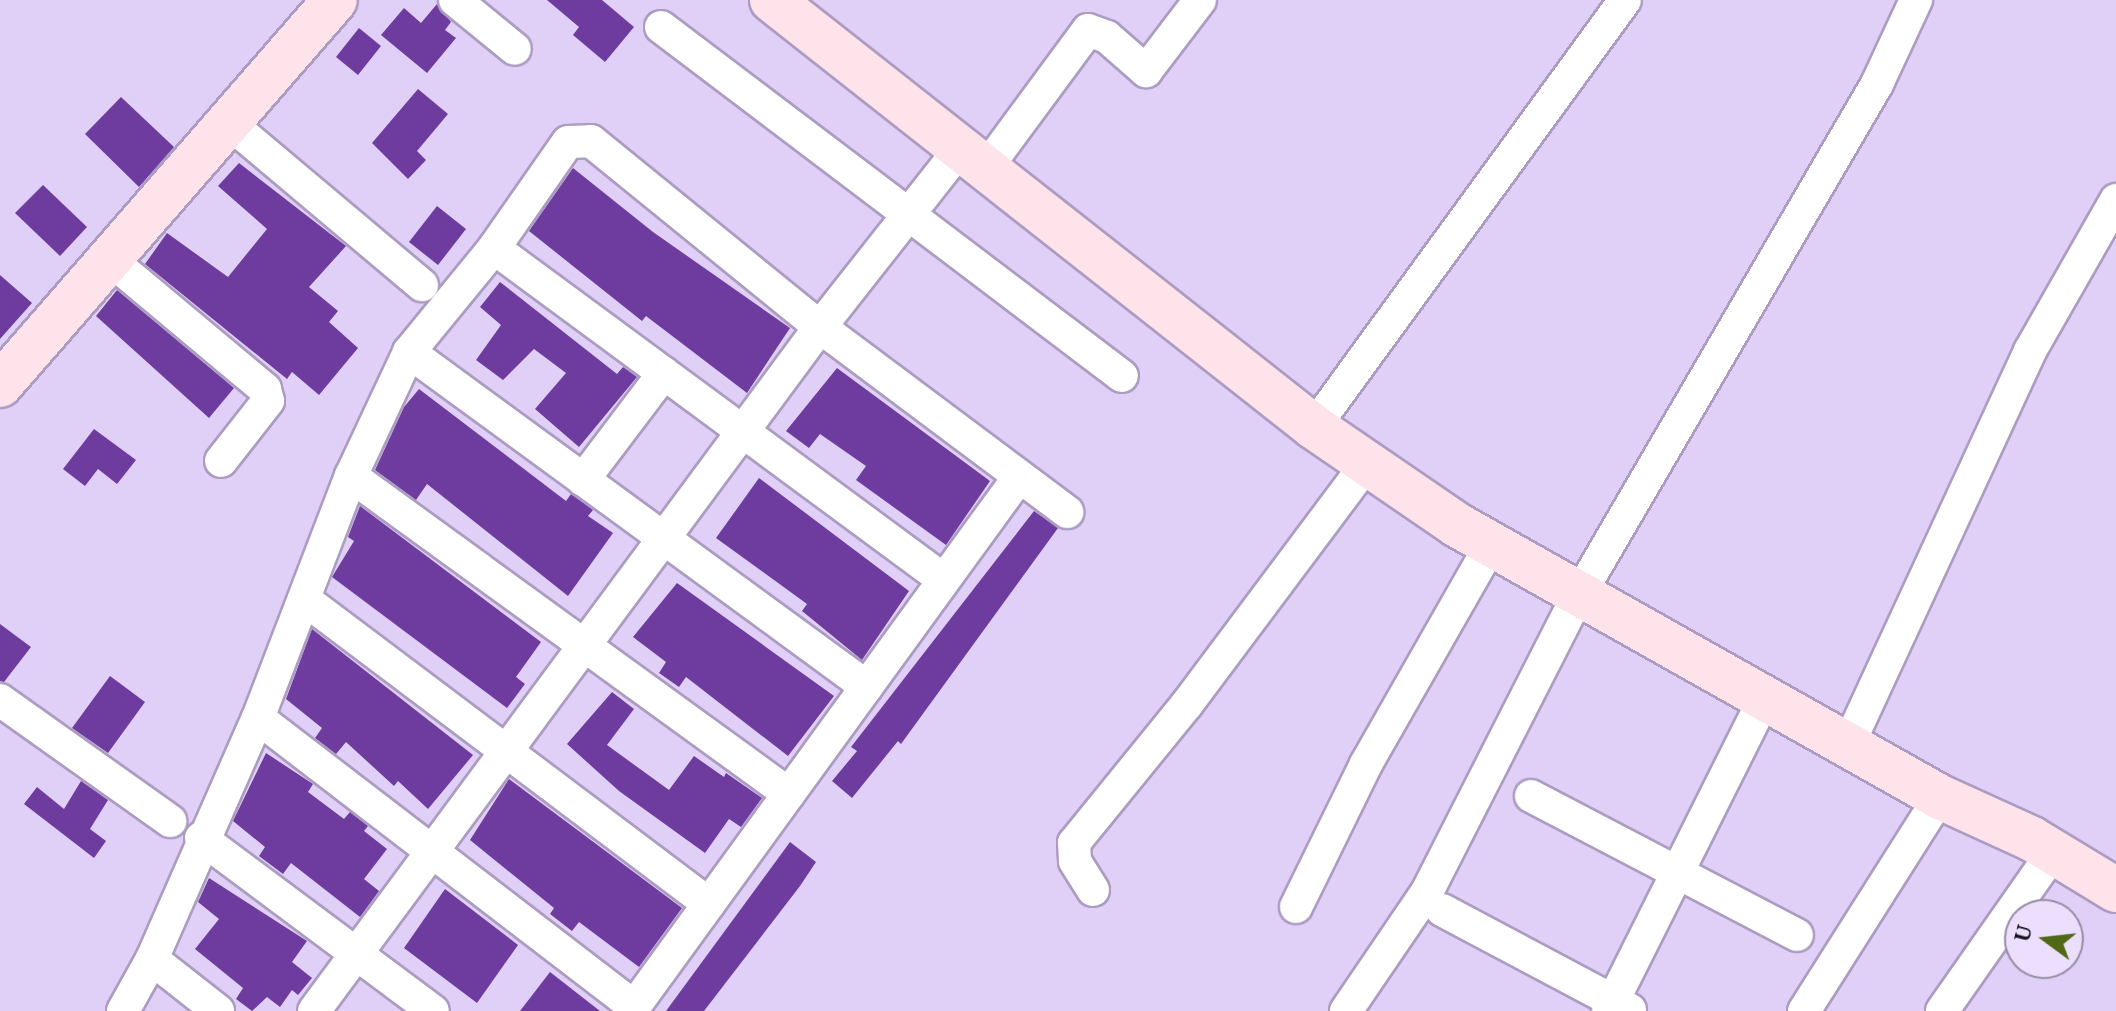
<!DOCTYPE html>
<html>
<head>
<meta charset="utf-8">
<style>
  body { margin:0 }
  #map { position:relative; width:2116px; height:1011px; overflow:hidden; background:#e0d0f7; font-family:"PT Serif",serif }
  div>[style] { position:absolute }
  [style*='--x'] { left:calc(var(--x)*1px); top:calc(var(--y)*1px); width:calc(var(--w)*1px); rotate:calc(var(--a)*1deg) }
  .building>* { inset:0; background:#6e3c9e }
  .roads { filter:drop-shadow(2px 0 #ac9cc1) drop-shadow(-2px 0 #ac9cc1) drop-shadow(0 2px #ac9cc1) drop-shadow(0 -2px #ac9cc1) }
  .street>* { height:32px; margin:-16px; padding:0 16px; transform-origin:16px; border-radius:16px; background:#fff }
  .secondary>* { height:44px; margin:-22px; padding:0 22px; transform-origin:22px; border-radius:22px; background:#fee3ea }
  span { translate:-50% -50%; white-space:nowrap; text-align:center; line-height:1.15; -webkit-text-stroke:8px #ecdffe; paint-order:stroke }
  .north { position:absolute; left:2004px; top:899px; width:80px; height:80px; box-sizing:border-box; background:#ecdffe; border:2px solid #978da5; border-radius:50%; rotate:285deg; font-size:22px; font-weight:700; line-height:32px; text-align:center; color:#17111f }
  .north::after { content:''; display:block; margin:auto; width:28px; height:36px; background:#506716; clip-path:polygon(50% 0,100% 100%,50% 72%,0 100%) }
</style>
</head>
<body>
<div id="map">
  <div class="building">
    <div style="clip-path:polygon(547px 0,602px 0,634px 27px,605px 62px,573px 35px,579px 27px)"></div>
    <div style="clip-path:polygon(437px 4px,451px 22px,445px 30px,456px 38px,427px 73px,381px 35px,404px 8px,421px 23px)"></div>
    <div style="clip-path:polygon(359px 28px,381px 46px,358px 75px,336px 57px)"></div>
    <div style="clip-path:polygon(418px 89px,448px 114px,417px 151px,426px 160px,408px 179px,372px 143px)"></div>
    <div style="clip-path:polygon(121px 97px,174px 147px,139px 187px,85px 134px)"></div>
    <div style="clip-path:polygon(239px 163px,346px 246px,309px 287px,338px 311px,329px 322px,358px 348px,319px 395px,292px 372px,287px 379px,145px 264px,167px 233px,228px 277px,267px 229px,218px 186px)"></div>
    <div style="clip-path:polygon(573px 168px,653px 232px,790px 328px,747px 393px,646px 316px,642px 321px,529px 231px)"></div>
    <div style="clip-path:polygon(43px 185px,87px 227px,60px 256px,15px 213px)"></div>
    <div style="clip-path:polygon(437px 206px,466px 229px,438px 265px,409px 242px)"></div>
    <div style="clip-path:polygon(0 275px,32px 303px,0 339px)"></div>
    <div style="clip-path:polygon(500px 282px,617px 374px,623px 367px,637px 377px,579px 447px,535px 409px,566px 373px,534px 349px,503px 380px,476px 360px,501px 325px,480px 307px)"></div>
    <div style="clip-path:polygon(117px 290px,234px 388px,209px 418px,96px 316px)"></div>
    <div style="clip-path:polygon(837px 368px,990px 481px,946px 545px,856px 480px,866px 466px,820px 434px,809px 448px,786px 431px)"></div>
    <div style="clip-path:polygon(419px 389px,566px 501px,571px 494px,593px 510px,588px 516px,613px 533px,568px 596px,427px 484px,416px 500px,375px 470px,404px 407px)"></div>
    <div style="clip-path:polygon(94px 429px,136px 460px,117px 484px,98px 469px,85px 486px,63px 469px)"></div>
    <div style="clip-path:polygon(759px 478px,909px 591px,862px 660px,802px 611px,807px 604px,716px 538px)"></div>
    <div style="clip-path:polygon(360px 506px,541px 642px,516px 677px,525px 684px,507px 708px,332px 577px,354px 541px,348px 537px)"></div>
    <div style="clip-path:polygon(1034px 511px,1058px 528px,901px 744px,898px 741px,852px 798px,832px 781px,857px 751px,851px 747px)"></div>
    <div style="clip-path:polygon(677px 583px,834px 696px,788px 756px,686px 677px,679px 687px,659px 673px,666px 662px,633px 637px)"></div>
    <div style="clip-path:polygon(0 624px,31px 647px,4px 682px,0 681px)"></div>
    <div style="clip-path:polygon(312px 629px,473px 755px,428px 809px,398px 781px,394px 786px,346px 742px,336px 754px,315px 738px,322px 728px,286px 699px)"></div>
    <div style="clip-path:polygon(110px 676px,145px 702px,108px 753px,72px 728px)"></div>
    <div style="clip-path:polygon(612px 692px,634px 709px,607px 745px,669px 790px,694px 756px,724px 777px,726px 773px,762px 798px,741px 827px,729px 819px,705px 853px,619px 791px,567px 744px)"></div>
    <div style="clip-path:polygon(266px 753px,313px 784px,308px 792px,344px 819px,350px 812px,368px 826px,364px 831px,387px 849px,364px 879px,379px 891px,360px 917px,291px 863px,283px 874px,259px 856px,265px 847px,233px 821px)"></div>
    <div style="clip-path:polygon(509px 779px,682px 908px,639px 967px,579px 922px,572px 931px,550px 914px,554px 908px,470px 840px)"></div>
    <div style="clip-path:polygon(81px 781px,108px 800px,90px 829px,106px 841px,94px 858px,24px 804px,37px 787px,64px 809px)"></div>
    <div style="clip-path:polygon(790px 842px,816px 862px,800px 886px,704px 1011px,666px 1011px)"></div>
    <div style="clip-path:polygon(209px 878px,307px 941px,292px 962px,312px 978px,298px 995px,292px 990px,280px 1007px,267px 997px,252px 1011px,236px 999px,243px 988px,195px 949px,219px 919px,198px 902px)"></div>
    <div style="clip-path:polygon(445px 889px,518px 945px,477px 1003px,404px 948px)"></div>
    <div style="clip-path:polygon(550px 972px,600px 1011px,520px 1011px)"></div>
  </div>
  <div class="roads">
    <div class="street">
      <div style="--x:455;--y:0;--w:77;--a:39.2"></div>
      <div style="--x:661;--y:27;--w:578;--a:37.13"></div>
      <div style="--x:227;--y:121;--w:255;--a:40.1"></div>
      <div style="--x:984;--y:171;--w:175;--a:-53.6"></div>
      <div style="--x:1088;--y:30;--w:20;--a:20"></div>
      <div style="--x:1107;--y:37;--w:52;--a:41.1"></div>
      <div style="--x:1146;--y:71;--w:89;--a:-52.7"></div>
      <div style="--x:494;--y:248;--w:559;--a:36.42"></div>
      <div style="--x:107;--y:257;--w:206;--a:39.9"></div>
      <div style="--x:265;--y:389;--w:12;--a:76"></div>
      <div style="--x:268;--y:401;--w:76;--a:128.1"></div>
      <div style="--x:409;--y:352;--w:567;--a:36.18"></div>
      <div style="--x:1314;--y:427;--w:528;--a:-53.93"></div>
      <div style="--x:351;--y:476;--w:541;--a:35.98"></div>
      <div style="--x:583;--y:480;--w:134;--a:-52.9"></div>
      <div style="--x:304;--y:599;--w:507;--a:36.98"></div>
      <div style="--x:0;--y:700;--w:209;--a:35.4"></div>
      <div style="--x:258;--y:718;--w:474;--a:37.5"></div>
      <div style="--x:1849;--y:743;--w:432;--a:-65.2"></div>
      <div style="--x:2030;--y:351;--w:174;--a:-60.3"></div>
      <div style="--x:1531;--y:796;--w:300;--a:27.6"></div>
      <div style="--x:201;--y:838;--w:289;--a:36.7"></div>
      <div style="--x:1093;--y:890;--w:34;--a:-122"></div>
      <div style="--x:1075;--y:861;--w:18;--a:-93"></div>
      <div style="--x:1074;--y:843;--w:179;--a:-50.9"></div>
      <div style="--x:1187;--y:704;--w:301;--a:-53.2"></div>
      <div style="--x:1296;--y:907;--w:159;--a:-63.9"></div>
      <div style="--x:1366;--y:764;--w:252;--a:-60.3"></div>
      <div style="--x:1442;--y:910;--w:213;--a:28"></div>
      <div style="--x:152;--y:959;--w:84;--a:38.2"></div>
      <div style="--x:123;--y:1011;--w:60;--a:-60.9"></div>
      <div style="--x:152;--y:959;--w:263;--a:-66.3"></div>
      <div style="--x:258;--y:718;--w:259;--a:-69"></div>
      <div style="--x:351;--y:476;--w:137;--a:-64.9"></div>
      <div style="--x:409;--y:352;--w:134;--a:-50.7"></div>
      <div style="--x:494;--y:248;--w:129;--a:-55.1"></div>
      <div style="--x:568;--y:142;--w:23;--a:-2"></div>
      <div style="--x:591;--y:141;--w:295;--a:39.1"></div>
      <div style="--x:820;--y:327;--w:309;--a:36.8"></div>
      <div style="--x:314;--y:1011;--w:851;--a:-53.51"></div>
      <div style="--x:820;--y:327;--w:226;--a:-51.8"></div>
      <div style="--x:631;--y:1011;--w:660;--a:-54"></div>
      <div style="--x:1346;--y:1011;--w:144;--a:-55.8"></div>
      <div style="--x:1427;--y:892;--w:320;--a:-63"></div>
      <div style="--x:1572;--y:607;--w:605;--a:-59.75"></div>
      <div style="--x:1877;--y:84;--w:93;--a:-65.1"></div>
      <div style="--x:1608;--y:1011;--w:350;--a:-63.4"></div>
      <div style="--x:1804;--y:1011;--w:254;--a:-57.6"></div>
      <div style="--x:1942;--y:1011;--w:192;--a:-55"></div>
    </div>
    <div class="secondary">
      <div style="--x:772;--y:0;--w:690;--a:38.23"></div>
      <div style="--x:1314;--y:427;--w:173;--a:34.4"></div>
      <div style="--x:1457;--y:525;--w:554;--a:29.39"></div>
      <div style="--x:1940;--y:797;--w:101;--a:24.5"></div>
      <div style="--x:2032;--y:839;--w:98;--a:31.3"></div>
      <div style="--x:0;--y:385;--w:510;--a:-48.97"></div>
    </div>
  </div>
  <div class="north">U</div>
</div>
</body>
</html>
